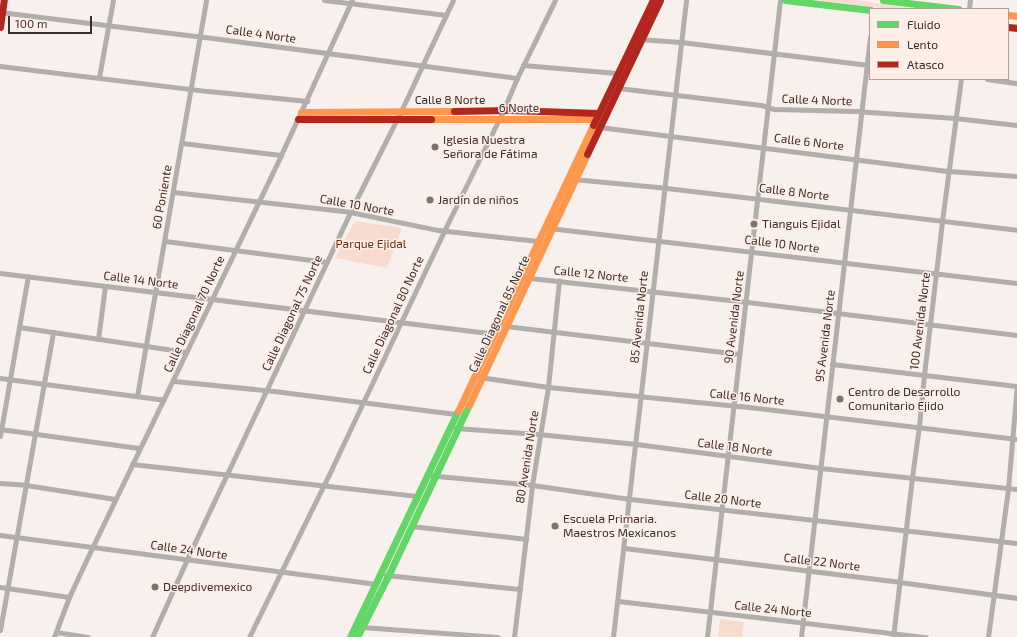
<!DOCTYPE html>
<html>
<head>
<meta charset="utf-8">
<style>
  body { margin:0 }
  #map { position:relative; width:1017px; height:637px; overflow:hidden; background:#f8f0ed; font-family:"Exo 2",sans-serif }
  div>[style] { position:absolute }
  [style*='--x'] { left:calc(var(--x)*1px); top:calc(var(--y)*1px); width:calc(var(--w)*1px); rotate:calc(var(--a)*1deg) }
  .green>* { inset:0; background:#f9dcd0 }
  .street>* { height:5px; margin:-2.5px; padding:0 2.5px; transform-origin:2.5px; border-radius:2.5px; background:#b1aeac }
  .fast>* { height:7px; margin:-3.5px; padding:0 3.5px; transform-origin:3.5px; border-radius:3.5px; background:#63d668 }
  .slow>* { height:7px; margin:-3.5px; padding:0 3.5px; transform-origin:3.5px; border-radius:3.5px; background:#ff974d }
  .jam>* { height:7px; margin:-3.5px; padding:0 3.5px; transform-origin:3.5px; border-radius:3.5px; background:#b3261e }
  .dots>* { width:11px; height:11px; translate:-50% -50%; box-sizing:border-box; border:2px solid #fdeee8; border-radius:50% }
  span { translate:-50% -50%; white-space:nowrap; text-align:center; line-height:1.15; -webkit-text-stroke:3px #fdeee8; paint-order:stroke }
  .street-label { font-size:12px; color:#39302c }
  .poi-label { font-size:12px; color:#39302c }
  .left { translate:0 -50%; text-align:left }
  .park-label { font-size:12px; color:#6a2d0e }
  .legend { position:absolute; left:869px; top:8px; width:140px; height:72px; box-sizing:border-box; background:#fdeee8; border:1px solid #afa29d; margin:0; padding:5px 7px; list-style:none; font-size:12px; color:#39302c }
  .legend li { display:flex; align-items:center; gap:8px; height:20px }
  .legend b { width:20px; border:1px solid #afa29d }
  .scale { position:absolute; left:8px; top:16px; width:84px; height:18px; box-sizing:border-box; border:2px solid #39302c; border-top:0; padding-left:5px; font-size:12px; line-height:14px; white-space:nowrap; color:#39302c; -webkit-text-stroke:3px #fdeee8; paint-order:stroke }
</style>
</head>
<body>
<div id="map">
  <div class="green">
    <div style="clip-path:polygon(816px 0,855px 0,916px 9px,889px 9px)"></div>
    <div style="clip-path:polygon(355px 221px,402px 228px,387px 268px,335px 258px)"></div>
    <div style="clip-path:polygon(720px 619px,744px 622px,742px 637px,718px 637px)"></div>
  </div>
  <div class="street">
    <div style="--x:324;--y:0;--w:123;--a:7"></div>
    <div style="--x:969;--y:9;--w:9;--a:-84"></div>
    <div style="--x:0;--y:12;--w:207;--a:7"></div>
    <div style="--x:205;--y:37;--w:315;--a:7.5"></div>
    <div style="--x:639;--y:39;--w:42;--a:4.1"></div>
    <div style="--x:681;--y:42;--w:189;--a:7"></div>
    <div style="--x:523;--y:65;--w:94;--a:4.9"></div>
    <div style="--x:0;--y:66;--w:209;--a:6.9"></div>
    <div style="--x:208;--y:91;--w:100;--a:5.8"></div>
    <div style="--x:99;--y:77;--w:78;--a:-79.7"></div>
    <div style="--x:987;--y:79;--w:30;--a:8"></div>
    <div style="--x:618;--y:88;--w:144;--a:6.8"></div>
    <div style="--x:761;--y:105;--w:14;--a:17"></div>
    <div style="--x:774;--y:109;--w:81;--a:1.4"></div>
    <div style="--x:855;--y:111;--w:100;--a:4"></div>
    <div style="--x:955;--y:118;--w:62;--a:6.4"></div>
    <div style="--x:599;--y:127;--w:353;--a:7.2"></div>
    <div style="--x:949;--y:171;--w:68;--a:4.2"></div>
    <div style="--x:182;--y:143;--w:100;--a:6.9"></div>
    <div style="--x:573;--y:179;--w:85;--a:5.4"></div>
    <div style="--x:658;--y:187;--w:362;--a:6.8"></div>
    <div style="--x:173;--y:192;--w:178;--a:6.4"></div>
    <div style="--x:350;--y:212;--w:90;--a:11.6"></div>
    <div style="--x:438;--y:230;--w:101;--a:6.3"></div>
    <div style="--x:549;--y:228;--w:471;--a:6.7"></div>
    <div style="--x:165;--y:241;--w:163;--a:7.4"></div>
    <div style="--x:0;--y:273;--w:498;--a:7"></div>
    <div style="--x:521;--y:277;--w:219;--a:6.3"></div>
    <div style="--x:739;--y:301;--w:280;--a:7"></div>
    <div style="--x:505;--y:326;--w:236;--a:6.8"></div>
    <div style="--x:19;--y:327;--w:169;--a:8.5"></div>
    <div style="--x:98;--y:339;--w:53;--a:-82.5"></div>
    <div style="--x:832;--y:364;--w:186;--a:6.8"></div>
    <div style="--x:479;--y:377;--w:70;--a:8.2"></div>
    <div style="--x:548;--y:387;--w:193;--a:5.7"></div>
    <div style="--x:740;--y:406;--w:279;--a:6.8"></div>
    <div style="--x:0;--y:378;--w:165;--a:7.6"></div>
    <div style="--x:174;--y:381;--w:100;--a:5.7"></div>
    <div style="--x:274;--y:391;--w:183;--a:7.2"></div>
    <div style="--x:137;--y:396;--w:402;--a:-80.1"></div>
    <div style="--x:456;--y:428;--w:82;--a:4.2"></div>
    <div style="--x:538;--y:434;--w:99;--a:5.8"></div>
    <div style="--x:636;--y:444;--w:186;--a:7.4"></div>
    <div style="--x:820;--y:468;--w:198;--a:6.1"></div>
    <div style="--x:0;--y:429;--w:140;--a:7.8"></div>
    <div style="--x:0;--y:436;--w:162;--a:-80.1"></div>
    <div style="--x:132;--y:464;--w:286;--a:6.4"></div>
    <div style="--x:427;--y:475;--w:105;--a:5.4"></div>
    <div style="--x:532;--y:485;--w:99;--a:8.1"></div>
    <div style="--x:630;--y:499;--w:389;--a:6.5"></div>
    <div style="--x:0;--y:483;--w:26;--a:4"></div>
    <div style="--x:26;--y:485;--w:90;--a:8.9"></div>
    <div style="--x:411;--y:526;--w:116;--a:6.4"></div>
    <div style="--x:0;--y:535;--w:378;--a:7.4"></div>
    <div style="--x:624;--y:548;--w:277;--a:7"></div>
    <div style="--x:899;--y:582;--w:119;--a:7.7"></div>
    <div style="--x:386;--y:575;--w:135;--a:6"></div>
    <div style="--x:0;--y:587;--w:70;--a:8.2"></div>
    <div style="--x:618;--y:601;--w:310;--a:6.7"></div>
    <div style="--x:362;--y:627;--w:136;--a:4.2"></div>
    <div style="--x:0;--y:630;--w:303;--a:-79.9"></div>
    <div style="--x:56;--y:632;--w:32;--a:9"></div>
    <div style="--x:54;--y:637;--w:43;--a:-69.4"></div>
    <div style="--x:69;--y:597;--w:54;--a:-64.9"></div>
    <div style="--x:92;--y:548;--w:436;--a:-64.3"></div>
    <div style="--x:281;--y:155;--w:170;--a:-65.4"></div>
    <div style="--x:152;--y:637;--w:85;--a:-65.8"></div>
    <div style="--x:187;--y:559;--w:383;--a:-64.8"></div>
    <div style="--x:350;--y:212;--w:113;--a:-63.2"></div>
    <div style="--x:401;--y:111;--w:123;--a:-64.9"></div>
    <div style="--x:249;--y:637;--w:188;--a:-63.8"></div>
    <div style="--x:332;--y:468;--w:262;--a:-64.7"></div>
    <div style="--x:444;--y:231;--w:134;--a:-63.8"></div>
    <div style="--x:503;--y:111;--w:36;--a:-67"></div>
    <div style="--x:517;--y:78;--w:87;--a:-64"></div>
    <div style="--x:514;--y:637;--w:153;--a:-83.2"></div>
    <div style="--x:532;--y:485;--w:99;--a:-80.7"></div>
    <div style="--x:548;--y:387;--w:107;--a:-84.1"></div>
    <div style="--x:613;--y:637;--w:641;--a:-83.46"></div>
    <div style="--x:707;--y:637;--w:641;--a:-83.46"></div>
    <div style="--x:801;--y:637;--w:604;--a:-83.44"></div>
    <div style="--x:893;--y:637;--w:161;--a:-83.2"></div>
    <div style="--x:912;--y:477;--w:51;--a:-82.2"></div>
    <div style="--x:919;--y:426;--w:51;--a:-84.4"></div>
    <div style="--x:924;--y:375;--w:155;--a:-83.3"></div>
    <div style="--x:942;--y:221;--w:143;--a:-82.4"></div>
    <div style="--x:988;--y:637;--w:149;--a:-82.3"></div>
    <div style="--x:1008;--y:489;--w:104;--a:-85.1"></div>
  </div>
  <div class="fast">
    <div style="--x:785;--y:0;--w:86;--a:6.7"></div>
    <div style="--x:883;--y:0;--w:76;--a:6.8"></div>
    <div style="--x:350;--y:637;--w:250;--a:-64.5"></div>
    <div style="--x:357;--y:637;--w:68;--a:-63.1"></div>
    <div style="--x:388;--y:576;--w:189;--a:-64.7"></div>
  </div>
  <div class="slow">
    <div style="--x:1008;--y:15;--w:9;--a:6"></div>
    <div style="--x:301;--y:112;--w:153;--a:-0.4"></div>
    <div style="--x:431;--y:119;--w:164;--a:0"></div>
    <div style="--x:469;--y:405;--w:277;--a:-64.8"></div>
    <div style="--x:458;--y:411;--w:316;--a:-64.7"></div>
  </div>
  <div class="jam">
    <div style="--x:0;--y:27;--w:27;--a:-82"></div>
    <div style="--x:1008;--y:27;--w:9;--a:6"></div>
    <div style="--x:454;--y:111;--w:56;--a:-1"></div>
    <div style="--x:510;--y:110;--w:88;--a:2"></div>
    <div style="--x:298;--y:119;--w:133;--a:0"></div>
    <div style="--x:593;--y:125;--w:139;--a:-64.4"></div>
    <div style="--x:587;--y:154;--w:170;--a:-64.6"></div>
  </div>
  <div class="dots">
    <div style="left:435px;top:147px;background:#7c7370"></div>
    <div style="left:430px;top:200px;background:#7c7370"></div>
    <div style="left:754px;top:224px;background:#7c7370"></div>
    <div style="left:840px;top:399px;background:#7c7370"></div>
    <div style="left:555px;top:526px;background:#7c7370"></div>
    <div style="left:155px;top:587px;background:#7c7370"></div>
  </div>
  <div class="street-label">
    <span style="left:261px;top:34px;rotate:8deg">Calle 4 Norte</span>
    <span style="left:450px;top:100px">Calle 8 Norte</span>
    <span style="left:817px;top:100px;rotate:2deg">Calle 4 Norte</span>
    <span style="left:519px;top:108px">6 Norte</span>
    <span style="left:809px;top:142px;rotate:7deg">Calle 6 Norte</span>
    <span style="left:794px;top:192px;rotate:7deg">Calle 8 Norte</span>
    <span style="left:162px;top:197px;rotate:-80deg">60 Poniente</span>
    <span style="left:357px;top:205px;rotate:10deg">Calle 10 Norte</span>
    <span style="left:782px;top:244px;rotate:7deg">Calle 10 Norte</span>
    <span style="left:591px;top:274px;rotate:6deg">Calle 12 Norte</span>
    <span style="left:141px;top:280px;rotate:7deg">Calle 14 Norte</span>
    <span style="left:292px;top:313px;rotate:-65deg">Calle Diagonal 75 Norte</span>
    <span style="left:194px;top:314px;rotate:-65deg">Calle Diagonal 70 Norte</span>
    <span style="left:499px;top:314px;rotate:-65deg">Calle Diagonal 85 Norte</span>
    <span style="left:393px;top:315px;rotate:-65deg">Calle Diagonal 80 Norte</span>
    <span style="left:639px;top:317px;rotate:-84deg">85 Avenida Norte</span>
    <span style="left:734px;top:317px;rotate:-83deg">90 Avenida Norte</span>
    <span style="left:920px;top:321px;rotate:-83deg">100 Avenida Norte</span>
    <span style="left:825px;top:336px;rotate:-83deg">95 Avenida Norte</span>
    <span style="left:747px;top:397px;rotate:6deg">Calle 16 Norte</span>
    <span style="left:735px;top:447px;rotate:7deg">Calle 18 Norte</span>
    <span style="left:527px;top:457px;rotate:-81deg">80 Avenida Norte</span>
    <span style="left:723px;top:499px;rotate:7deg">Calle 20 Norte</span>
    <span style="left:189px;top:550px;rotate:8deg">Calle 24 Norte</span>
    <span style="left:822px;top:562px;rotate:7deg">Calle 22 Norte</span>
    <span style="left:773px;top:609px;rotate:6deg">Calle 24 Norte</span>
  </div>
  <div class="poi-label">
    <span class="left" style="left:443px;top:147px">Iglesia Nuestra<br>Señora de Fátima</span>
    <span class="left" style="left:438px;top:200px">Jardín de niños</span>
    <span class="left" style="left:762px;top:224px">Tianguis Ejidal</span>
    <span class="left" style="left:848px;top:399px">Centro de Desarrollo<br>Comunitario Ejido</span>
    <span class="left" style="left:563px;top:526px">Escuela Primaria.<br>Maestros Mexicanos</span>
    <span class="left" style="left:163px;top:587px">Deepdivemexico</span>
  </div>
  <div class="park-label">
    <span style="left:371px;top:244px">Parque Ejidal</span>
  </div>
  <ul class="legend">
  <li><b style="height:5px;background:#63d668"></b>Fluido</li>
  <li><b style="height:5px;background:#ff974d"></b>Lento</li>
  <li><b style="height:5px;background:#b3261e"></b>Atasco</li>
  </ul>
  <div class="scale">100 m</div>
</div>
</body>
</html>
